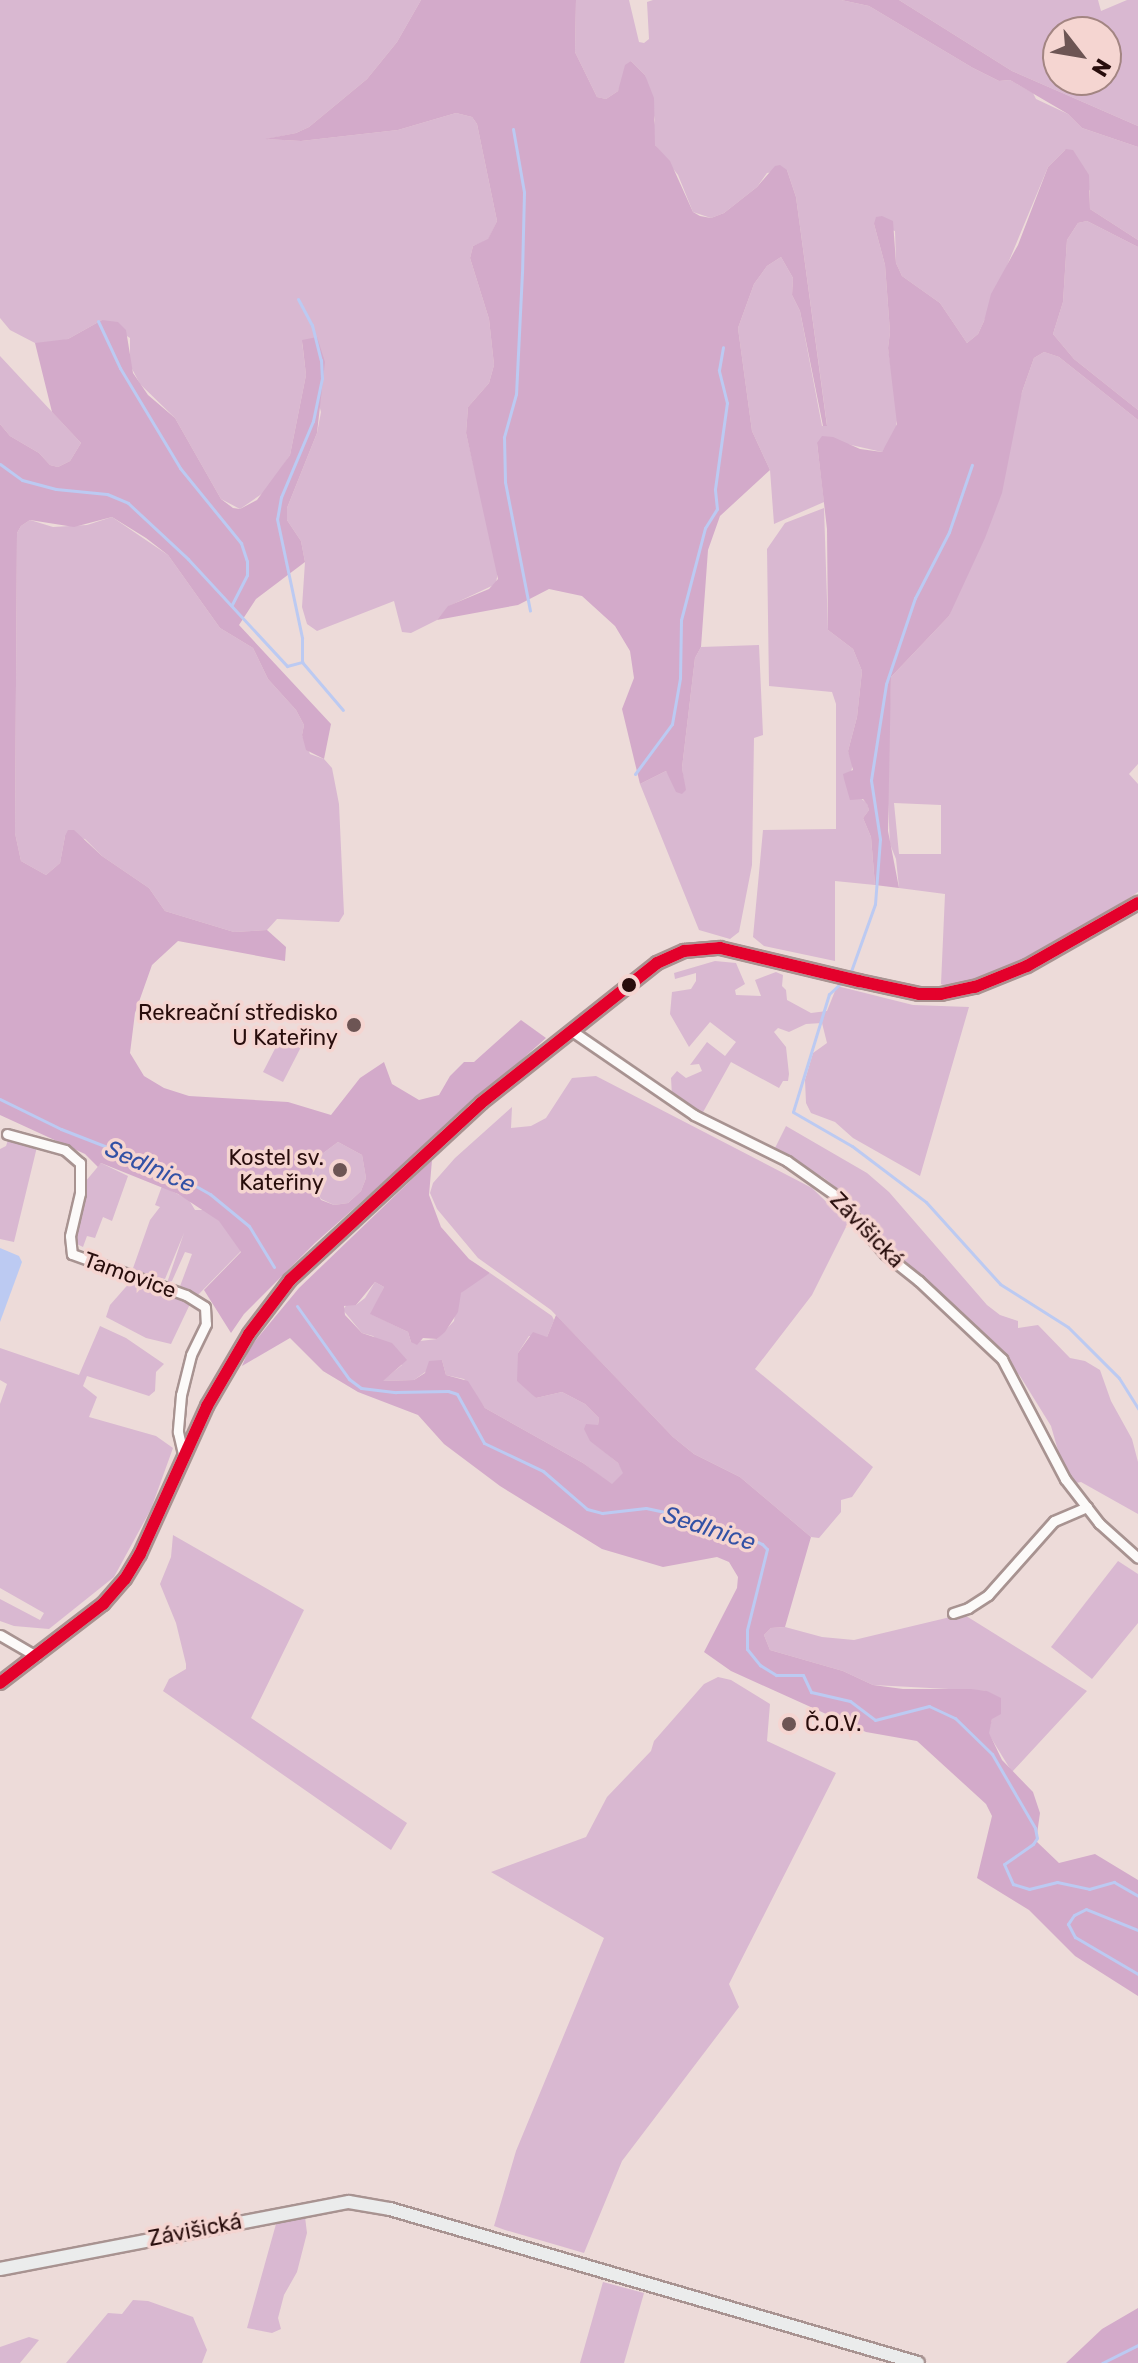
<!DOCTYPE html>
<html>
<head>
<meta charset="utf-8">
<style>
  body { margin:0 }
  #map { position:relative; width:1138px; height:2363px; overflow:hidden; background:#eddbd9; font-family:Rubik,sans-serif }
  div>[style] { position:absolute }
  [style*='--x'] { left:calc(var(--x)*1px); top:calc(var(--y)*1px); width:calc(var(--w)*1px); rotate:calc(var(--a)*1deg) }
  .green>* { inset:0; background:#d9b8d1 }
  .forest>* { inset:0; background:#d3aaca }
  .water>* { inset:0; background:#bccaf2 }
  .stream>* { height:3px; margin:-1.5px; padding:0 1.5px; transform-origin:1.5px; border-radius:1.5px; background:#bccaf2 }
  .roads { filter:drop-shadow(2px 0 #a89391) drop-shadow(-2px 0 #a89391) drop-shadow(0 2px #a89391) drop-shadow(0 -2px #a89391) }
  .street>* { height:9px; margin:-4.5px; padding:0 4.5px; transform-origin:4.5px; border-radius:4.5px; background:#fcfaf9 }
  .secondary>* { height:12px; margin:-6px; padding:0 6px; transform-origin:6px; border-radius:6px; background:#ebecec }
  .bus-1>* { height:12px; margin:-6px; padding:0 6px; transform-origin:6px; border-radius:6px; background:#e4002b }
  .dots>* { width:22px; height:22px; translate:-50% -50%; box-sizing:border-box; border:4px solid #f5d5d1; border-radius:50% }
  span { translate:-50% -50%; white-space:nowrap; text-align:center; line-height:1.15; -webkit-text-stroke:7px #f5d5d1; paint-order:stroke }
  .poi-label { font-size:22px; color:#280d0c }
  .right { translate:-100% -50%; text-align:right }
  .left { translate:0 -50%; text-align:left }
  .street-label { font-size:22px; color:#280d0c }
  .water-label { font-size:24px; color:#3251a5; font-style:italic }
  .north { position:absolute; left:1042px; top:16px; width:80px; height:80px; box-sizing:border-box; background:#f5d5d1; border:2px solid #a38582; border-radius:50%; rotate:121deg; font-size:22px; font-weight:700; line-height:32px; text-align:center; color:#280d0c }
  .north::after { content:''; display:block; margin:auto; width:28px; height:36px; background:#6d5554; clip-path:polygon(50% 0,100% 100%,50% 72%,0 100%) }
</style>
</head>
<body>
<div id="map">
  <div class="green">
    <div style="clip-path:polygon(0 0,421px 0,397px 42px,367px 79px,309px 127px,296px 133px,267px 139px,301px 141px,398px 130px,456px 113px,472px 117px,477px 124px,497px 221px,488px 240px,473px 246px,470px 258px,489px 319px,494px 365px,489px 383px,468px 407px,466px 433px,498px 570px,496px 584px,449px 606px,437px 620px,411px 633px,402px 632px,394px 601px,317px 631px,307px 624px,302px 607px,305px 562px,301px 541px,287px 520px,287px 508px,317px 433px,321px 412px,302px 341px,306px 375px,290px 455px,266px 491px,240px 509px,221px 499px,175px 418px,140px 384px,130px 365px,130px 338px,102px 320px,68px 339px,50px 344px,35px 343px,10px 330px,0 318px)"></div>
    <div style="clip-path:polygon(576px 0,629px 0,639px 42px,644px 43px,649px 39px,647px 2px,653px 0,841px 0,869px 6px,973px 68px,999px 81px,1010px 80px,1033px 93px,1036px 99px,1068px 114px,1082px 128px,1138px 147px,1138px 240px,1090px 209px,1090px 191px,1065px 150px,1048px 167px,984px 321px,978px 334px,967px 343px,940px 303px,902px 276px,896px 263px,895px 231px,874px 224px,885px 265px,890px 332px,888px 348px,898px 414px,895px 433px,882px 452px,838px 442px,817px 443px,824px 502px,774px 524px,770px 470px,752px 431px,738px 328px,754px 284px,767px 266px,781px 257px,793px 278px,792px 295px,800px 311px,822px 426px,827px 425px,796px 197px,787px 170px,767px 173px,757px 187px,724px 213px,711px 218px,693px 212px,678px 175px,655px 145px,652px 135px,655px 120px,645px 75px,631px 61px,618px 91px,606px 99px,597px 97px,575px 52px)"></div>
    <div style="clip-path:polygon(evenodd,899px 0,1098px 0,1101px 11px,1127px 0,1138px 0,1138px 126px,1012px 71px,899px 0,1058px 32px,1106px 32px,1106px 80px,1058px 80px,1058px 32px)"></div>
    <div style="clip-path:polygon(1087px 221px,1138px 247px,1138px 410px,1074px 359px,1053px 334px,1063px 302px,1067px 240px,1078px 223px)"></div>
    <div style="clip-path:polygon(evenodd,1044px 352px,1059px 357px,1138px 420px,1138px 764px,1129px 774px,1138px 784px,1138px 892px,1076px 933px,1026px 958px,987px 977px,945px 986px,941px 984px,945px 894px,899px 888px,896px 859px,890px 844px,887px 783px,891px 677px,949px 616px,1022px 392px,1034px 358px,1044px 352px,894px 803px,941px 805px,941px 854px,899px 854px,894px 803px)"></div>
    <div style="clip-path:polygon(0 356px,81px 443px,70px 461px,58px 467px,50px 465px,39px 453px,10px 436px,0 424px)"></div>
    <div style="clip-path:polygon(824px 508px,828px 630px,853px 649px,862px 671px,857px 717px,848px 751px,853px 764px,847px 788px,867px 803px,869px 810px,863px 818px,871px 837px,875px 885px,835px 881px,835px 961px,764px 946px,753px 937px,763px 830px,836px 829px,836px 704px,832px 692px,769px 686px,767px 549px,785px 523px)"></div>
    <div style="clip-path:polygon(112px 517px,168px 555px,220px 628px,253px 648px,268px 679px,296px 710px,304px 725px,302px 735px,310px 754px,324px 759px,332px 768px,339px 804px,344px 914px,339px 922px,277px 919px,267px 930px,234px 932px,165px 911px,149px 888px,102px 856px,85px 839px,65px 836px,60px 863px,46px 875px,21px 861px,15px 833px,17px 533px,21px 526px,30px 520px,53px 527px,87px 525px)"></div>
    <div style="clip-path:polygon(759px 645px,763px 735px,754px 738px,752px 865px,739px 932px,730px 939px,699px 930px,640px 784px,666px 771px,674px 783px,685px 790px,682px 768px,695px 658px,701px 647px)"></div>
    <div style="clip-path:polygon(715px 961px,736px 963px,745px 984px,735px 990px,736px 995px,761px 996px,755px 980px,776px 972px,783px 975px,782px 986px,786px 990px,787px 1000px,811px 1013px,827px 1011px,837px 986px,913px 1005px,969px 1007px,920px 1176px,853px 1138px,835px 1122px,811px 1113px,806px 1103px,805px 1080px,813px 1053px,827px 1043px,822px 1023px,806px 1024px,789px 1032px,778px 1028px,774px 1032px,786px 1047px,789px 1074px,788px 1081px,783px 1081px,779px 1088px,731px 1062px,702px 1114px,672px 1096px,671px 1078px,677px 1071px,686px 1078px,702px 1071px,699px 1064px,690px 1065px,707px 1042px,725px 1056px,736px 1042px,710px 1022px,689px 1047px,670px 1014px,672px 992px,691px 989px,696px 981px,696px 973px,675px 979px,674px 973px)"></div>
    <div style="clip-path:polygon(282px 1035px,302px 1045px,283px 1082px,263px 1072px)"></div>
    <div style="clip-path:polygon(596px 1076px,812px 1188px,848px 1223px,812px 1295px,755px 1369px,873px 1467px,852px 1497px,841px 1500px,841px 1512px,819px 1538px,811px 1537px,740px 1477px,694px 1454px,673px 1437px,551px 1310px,478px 1258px,437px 1209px,430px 1193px,433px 1183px,455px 1158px,512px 1107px,511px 1128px,531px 1126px,546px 1118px,572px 1078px)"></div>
    <div style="clip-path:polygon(786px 1126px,867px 1173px,889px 1192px,987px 1305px,1000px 1315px,1018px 1321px,1018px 1328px,1038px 1325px,1070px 1358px,1085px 1361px,1100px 1370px,1111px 1401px,1132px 1439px,1138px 1462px,1138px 1514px,1081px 1482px,1076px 1483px,1063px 1468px,1051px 1426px,1020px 1376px,979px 1330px,893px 1251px,851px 1206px,853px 1201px,824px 1178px,774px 1150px)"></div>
    <div style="clip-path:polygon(19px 1138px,36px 1144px,36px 1151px,14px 1242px,0 1239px,0 1149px,6px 1146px,8px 1140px)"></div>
    <div style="clip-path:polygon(338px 1142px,362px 1155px,366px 1178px,361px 1191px,348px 1203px,334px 1205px,321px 1199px,310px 1179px,318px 1157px)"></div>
    <div style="clip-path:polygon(101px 1163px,128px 1176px,112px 1221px,103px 1217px,95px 1238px,87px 1236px,83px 1247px,73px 1242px,79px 1201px,85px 1182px)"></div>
    <div style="clip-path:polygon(162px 1186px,189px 1200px,195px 1210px,204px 1210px,220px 1221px,241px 1251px,197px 1296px,179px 1289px,192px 1254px,185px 1252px,172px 1281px,167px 1283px,184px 1233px,165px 1279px,132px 1271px,150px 1220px,160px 1207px,155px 1205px)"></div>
    <div style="clip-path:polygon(490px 1273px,552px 1316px,554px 1320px,547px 1337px,529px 1336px,518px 1353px,532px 1393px,536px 1398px,562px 1392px,585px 1404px,599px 1418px,598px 1426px,587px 1425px,590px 1440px,618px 1463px,624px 1473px,612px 1485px,583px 1463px,485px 1408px,464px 1379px,446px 1375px,442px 1360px,414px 1380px,382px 1381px,402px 1365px,373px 1336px,362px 1333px,343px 1310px,347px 1304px,356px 1305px,365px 1298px,375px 1282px,384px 1287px,371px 1314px,408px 1332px,411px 1342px,437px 1339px,454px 1321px,457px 1299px,465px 1287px)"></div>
    <div style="clip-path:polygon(132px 1280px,191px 1302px,171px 1344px,146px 1338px,106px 1317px,110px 1305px)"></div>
    <div style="clip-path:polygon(100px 1326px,126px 1338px,164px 1364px,156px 1372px,155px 1391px,149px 1396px,87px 1376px,83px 1386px,97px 1397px,89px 1417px,156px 1436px,173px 1448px,151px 1509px,114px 1577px,49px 1629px,14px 1626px,0 1621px,0 1599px,40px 1620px,44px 1613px,0 1588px,0 1404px,7px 1384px,0 1380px,0 1348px,79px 1375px)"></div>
    <div style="clip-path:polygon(173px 1535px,304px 1610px,251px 1718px,407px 1823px,391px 1850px,163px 1691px,169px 1679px,186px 1669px,186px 1664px,176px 1623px,160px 1584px,171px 1557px)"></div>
    <div style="clip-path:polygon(1118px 1561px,1138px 1574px,1138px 1623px,1092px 1679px,1051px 1647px)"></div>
    <div style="clip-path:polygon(963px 1614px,1087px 1691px,1012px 1772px,988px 1733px,992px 1719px,987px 1691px,873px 1685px,843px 1671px,770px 1650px,764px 1635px,771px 1628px,785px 1627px,822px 1637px,854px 1640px)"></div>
    <div style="clip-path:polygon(718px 1677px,731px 1680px,770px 1704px,767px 1741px,836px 1773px,729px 1984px,739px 2007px,622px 2161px,584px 2253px,505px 2230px,494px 2226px,516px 2151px,604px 1938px,491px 1872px,586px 1837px,607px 1797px,651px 1751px,654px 1741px,704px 1684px)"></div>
    <div style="clip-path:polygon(305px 2217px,307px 2233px,297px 2272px,284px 2295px,278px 2318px,281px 2329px,272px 2333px,247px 2328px,276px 2224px)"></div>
    <div style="clip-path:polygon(603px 2282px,644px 2293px,624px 2363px,580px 2363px)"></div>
    <div style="clip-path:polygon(133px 2300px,148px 2301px,193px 2317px,207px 2350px,202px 2363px,66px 2363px,108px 2313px,122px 2314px)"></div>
    <div style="clip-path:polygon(29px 2337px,39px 2340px,20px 2363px,0 2363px,0 2347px)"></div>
  </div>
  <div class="forest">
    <div style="clip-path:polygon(421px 0,576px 0,575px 52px,597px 97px,606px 99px,618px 91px,625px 65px,631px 61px,645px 75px,654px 98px,655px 145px,670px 161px,693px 212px,700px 216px,711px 218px,724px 213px,757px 187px,775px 166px,780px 165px,787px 170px,796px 197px,827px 426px,823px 426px,800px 311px,792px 295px,793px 278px,781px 257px,767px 266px,754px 284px,738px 328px,752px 431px,770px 470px,720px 516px,708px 550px,701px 647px,695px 658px,682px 768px,686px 790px,682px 794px,676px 792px,666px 771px,640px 784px,622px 709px,634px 678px,630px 651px,615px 626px,582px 596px,549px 589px,518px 605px,437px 620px,448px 606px,489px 589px,498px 579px,466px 433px,468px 407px,489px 383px,494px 365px,489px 319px,470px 258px,473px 246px,488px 239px,497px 221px,477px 124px,472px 117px,456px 113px,398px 130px,301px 141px,265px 139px,296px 133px,309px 127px,367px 79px,397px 42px)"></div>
    <div style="clip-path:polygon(841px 0,899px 0,1012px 71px,1138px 126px,1138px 147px,1082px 128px,1068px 114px,1010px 80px,999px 81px,973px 68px,869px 6px)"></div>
    <div style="clip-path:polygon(1066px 149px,1073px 150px,1089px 175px,1090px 209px,1138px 240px,1138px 247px,1087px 221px,1078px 223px,1067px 240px,1063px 302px,1053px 334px,1074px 359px,1138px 410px,1138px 420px,1059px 357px,1044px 352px,1034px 358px,1022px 392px,1002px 493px,985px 538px,949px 616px,891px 677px,888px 831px,899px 888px,875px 885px,871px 837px,863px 818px,869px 810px,867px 804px,863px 799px,850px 800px,844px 779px,843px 774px,853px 770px,848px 751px,857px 717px,862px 671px,853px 649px,828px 630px,827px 529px,817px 443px,822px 436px,833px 437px,860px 449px,882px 452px,897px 424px,888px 348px,890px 332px,885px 265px,874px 224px,876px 217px,882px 216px,893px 221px,896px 263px,902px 276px,940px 303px,967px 343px,978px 334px,984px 321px,991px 294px,1018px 245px,1048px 167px)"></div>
    <div style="clip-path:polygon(evenodd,102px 320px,118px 322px,126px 330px,133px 373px,148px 395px,175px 418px,221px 499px,233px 508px,240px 509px,257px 500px,290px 455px,306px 375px,302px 340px,317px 337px,325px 362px,317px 433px,287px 508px,287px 520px,301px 541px,305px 562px,256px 599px,239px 625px,331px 724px,324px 759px,306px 750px,302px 735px,304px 725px,296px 710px,268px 679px,253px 648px,220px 628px,168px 555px,146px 538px,112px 517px,74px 527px,30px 520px,21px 526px,17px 533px,15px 833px,21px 861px,46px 875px,60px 863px,65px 836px,68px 830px,74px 830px,102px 856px,149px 888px,165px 911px,234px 932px,267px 930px,286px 947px,285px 961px,178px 941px,152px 965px,135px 1013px,130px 1053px,144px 1076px,164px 1088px,189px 1096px,288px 1102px,331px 1115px,360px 1078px,384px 1062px,392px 1084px,419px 1100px,439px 1095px,450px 1076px,464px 1062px,474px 1062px,521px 1020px,546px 1038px,315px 1243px,244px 1314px,231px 1333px,204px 1290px,241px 1252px,219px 1221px,178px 1194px,101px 1163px,98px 1167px,85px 1154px,0 1115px,0 424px,10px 436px,39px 453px,50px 465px,58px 467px,70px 461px,81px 443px,52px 412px,35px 343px,68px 339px,102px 320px,338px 1142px,362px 1155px,366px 1178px,361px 1191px,348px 1203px,334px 1205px,321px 1200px,310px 1179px,318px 1157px,338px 1142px)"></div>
    <div style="clip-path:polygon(432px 1160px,429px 1195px,441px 1227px,469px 1259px,490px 1273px,461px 1293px,458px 1312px,445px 1332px,437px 1339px,423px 1338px,417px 1345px,411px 1342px,408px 1332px,370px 1314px,384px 1287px,375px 1282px,356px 1305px,344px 1306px,345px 1315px,362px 1333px,392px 1343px,407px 1360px,383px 1381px,414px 1380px,425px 1373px,429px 1361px,442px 1360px,446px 1375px,468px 1381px,485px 1408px,583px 1463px,612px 1484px,623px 1473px,618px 1463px,590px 1441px,584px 1429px,586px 1424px,598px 1425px,599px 1418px,585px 1404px,562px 1392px,536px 1398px,517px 1381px,518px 1353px,533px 1332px,547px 1337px,556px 1315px,673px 1437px,694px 1454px,740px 1477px,811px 1537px,785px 1627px,771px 1628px,764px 1635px,770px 1650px,843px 1671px,873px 1685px,903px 1689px,971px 1689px,987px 1691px,1001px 1698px,1001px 1714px,992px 1719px,989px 1733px,1002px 1760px,1033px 1792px,1040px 1813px,1036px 1841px,1059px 1863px,1095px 1854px,1138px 1880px,1138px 1996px,1075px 1956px,1029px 1910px,977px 1878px,992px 1816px,986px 1804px,917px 1741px,866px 1732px,731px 1671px,704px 1652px,737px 1588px,738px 1577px,729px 1562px,717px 1557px,663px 1567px,602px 1549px,500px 1486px,444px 1444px,418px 1415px,358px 1392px,323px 1371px,290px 1338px,242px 1366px,250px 1347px,299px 1288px)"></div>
    <div style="clip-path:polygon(1138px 2308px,1138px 2363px,1066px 2363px,1102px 2329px)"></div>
  </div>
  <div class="water">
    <div style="clip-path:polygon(0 1248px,19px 1256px,22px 1262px,0 1322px)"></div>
  </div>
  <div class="stream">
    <div style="--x:513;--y:129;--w:64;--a:80.1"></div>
    <div style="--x:524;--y:192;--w:80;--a:91.4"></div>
    <div style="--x:522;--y:272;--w:122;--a:92.8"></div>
    <div style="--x:516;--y:394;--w:45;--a:105.6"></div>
    <div style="--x:504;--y:437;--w:45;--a:88.7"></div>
    <div style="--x:505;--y:482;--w:131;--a:79"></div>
    <div style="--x:298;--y:299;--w:30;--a:62"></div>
    <div style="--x:312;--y:325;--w:36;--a:76"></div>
    <div style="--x:321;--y:360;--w:18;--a:87"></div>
    <div style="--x:322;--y:378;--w:44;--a:101.8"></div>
    <div style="--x:313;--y:421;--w:82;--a:112.8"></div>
    <div style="--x:281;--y:497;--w:22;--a:100"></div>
    <div style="--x:277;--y:519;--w:122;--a:78.1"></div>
    <div style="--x:302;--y:638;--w:24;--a:90"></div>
    <div style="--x:302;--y:662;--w:63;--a:49.5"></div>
    <div style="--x:98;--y:321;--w:52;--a:64.9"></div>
    <div style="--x:120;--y:368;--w:117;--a:59"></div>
    <div style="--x:180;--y:468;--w:97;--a:50.9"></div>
    <div style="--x:241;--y:543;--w:19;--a:72"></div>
    <div style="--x:247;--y:561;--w:14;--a:90"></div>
    <div style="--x:247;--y:575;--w:34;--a:117"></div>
    <div style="--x:0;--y:464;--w:27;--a:36"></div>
    <div style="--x:22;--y:480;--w:35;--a:15"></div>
    <div style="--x:56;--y:489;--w:51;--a:5.6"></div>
    <div style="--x:107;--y:494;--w:23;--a:23"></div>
    <div style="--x:128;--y:503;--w:82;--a:43"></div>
    <div style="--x:188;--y:559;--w:146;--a:47.2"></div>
    <div style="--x:287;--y:666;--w:16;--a:-15"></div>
    <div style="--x:635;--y:774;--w:62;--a:-53.5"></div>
    <div style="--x:672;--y:724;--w:47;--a:-80.1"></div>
    <div style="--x:680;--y:678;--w:58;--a:-89"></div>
    <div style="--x:681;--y:620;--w:95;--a:-75.4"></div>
    <div style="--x:705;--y:528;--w:22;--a:-58"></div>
    <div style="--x:717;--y:509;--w:20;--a:-96"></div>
    <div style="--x:715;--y:489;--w:87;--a:-82.1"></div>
    <div style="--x:727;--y:403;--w:34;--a:-104"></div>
    <div style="--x:719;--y:370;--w:23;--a:-80"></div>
    <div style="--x:850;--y:974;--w:74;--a:-70.3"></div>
    <div style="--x:875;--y:904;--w:65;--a:-85.6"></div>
    <div style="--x:880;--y:839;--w:60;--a:-98.7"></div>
    <div style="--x:871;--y:780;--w:97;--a:-81.1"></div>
    <div style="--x:886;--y:684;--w:91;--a:-71.4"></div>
    <div style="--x:915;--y:598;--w:74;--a:-62.7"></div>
    <div style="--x:949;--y:532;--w:71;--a:-71.1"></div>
    <div style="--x:842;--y:982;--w:18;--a:137"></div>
    <div style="--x:829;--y:994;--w:123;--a:107"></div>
    <div style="--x:793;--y:1112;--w:68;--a:30"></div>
    <div style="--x:852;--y:1146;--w:93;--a:37.1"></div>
    <div style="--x:926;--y:1202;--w:110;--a:47.9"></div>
    <div style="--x:1000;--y:1284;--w:80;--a:32.3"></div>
    <div style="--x:1068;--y:1327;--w:72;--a:45"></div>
    <div style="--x:1119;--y:1378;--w:36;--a:58"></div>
    <div style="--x:0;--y:1099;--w:68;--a:26.2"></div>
    <div style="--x:61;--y:1129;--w:116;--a:21.3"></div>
    <div style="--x:169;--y:1171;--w:47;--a:29.3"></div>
    <div style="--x:210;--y:1194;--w:50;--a:39.4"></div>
    <div style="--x:249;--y:1226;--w:48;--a:58.6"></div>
    <div style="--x:297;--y:1306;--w:90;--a:54.5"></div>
    <div style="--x:349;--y:1379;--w:15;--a:37"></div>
    <div style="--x:361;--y:1388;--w:35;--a:7"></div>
    <div style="--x:396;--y:1392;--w:52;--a:-1.1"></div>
    <div style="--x:448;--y:1391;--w:9;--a:18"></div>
    <div style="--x:457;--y:1394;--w:56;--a:61.1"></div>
    <div style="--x:484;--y:1443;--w:65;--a:25.4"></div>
    <div style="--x:543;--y:1471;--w:58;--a:40.8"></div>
    <div style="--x:587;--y:1509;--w:16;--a:15"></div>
    <div style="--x:602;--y:1513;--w:44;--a:-6.5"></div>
    <div style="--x:646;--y:1508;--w:24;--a:12"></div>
    <div style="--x:669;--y:1513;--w:47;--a:24.9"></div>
    <div style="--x:712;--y:1533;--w:33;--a:5"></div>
    <div style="--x:745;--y:1536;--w:19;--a:25"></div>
    <div style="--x:762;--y:1544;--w:7;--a:45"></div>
    <div style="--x:767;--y:1549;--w:83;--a:103.9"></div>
    <div style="--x:747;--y:1630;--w:19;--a:90"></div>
    <div style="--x:747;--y:1649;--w:21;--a:51"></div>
    <div style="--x:760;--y:1665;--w:19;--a:32"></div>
    <div style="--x:776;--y:1675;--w:27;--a:0"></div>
    <div style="--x:803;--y:1675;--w:19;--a:65"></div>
    <div style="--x:811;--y:1692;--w:40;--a:13"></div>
    <div style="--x:850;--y:1701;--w:31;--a:37"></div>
    <div style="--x:875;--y:1720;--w:56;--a:-14.5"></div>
    <div style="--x:929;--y:1706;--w:29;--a:25"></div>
    <div style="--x:955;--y:1718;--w:52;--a:44.2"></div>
    <div style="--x:992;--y:1754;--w:86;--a:59.8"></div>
    <div style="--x:1035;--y:1828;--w:10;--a:79"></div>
    <div style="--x:1037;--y:1838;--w:7;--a:124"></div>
    <div style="--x:1033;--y:1844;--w:35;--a:145"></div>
    <div style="--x:1004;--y:1864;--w:22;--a:66"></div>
    <div style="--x:1013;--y:1884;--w:17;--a:17"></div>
    <div style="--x:1029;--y:1889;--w:29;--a:-14"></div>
    <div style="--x:1057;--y:1882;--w:33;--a:12"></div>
    <div style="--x:1089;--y:1889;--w:26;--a:-16"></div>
    <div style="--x:1114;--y:1882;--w:28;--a:30"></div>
    <div style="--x:1138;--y:1930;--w:56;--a:-158"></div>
    <div style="--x:1086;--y:1909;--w:13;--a:153"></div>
    <div style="--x:1074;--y:1915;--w:11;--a:124"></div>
    <div style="--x:1068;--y:1924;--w:15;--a:62"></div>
    <div style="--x:1075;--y:1937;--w:73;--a:30.4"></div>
    <div style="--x:1102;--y:2363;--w:40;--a:-26.6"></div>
  </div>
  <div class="roads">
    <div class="street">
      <div style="--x:572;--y:1031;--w:148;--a:34.5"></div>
      <div style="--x:694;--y:1115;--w:104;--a:26.3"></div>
      <div style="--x:787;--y:1161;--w:59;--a:35.3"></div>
      <div style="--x:835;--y:1195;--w:77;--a:49.7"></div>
      <div style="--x:885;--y:1254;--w:43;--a:38.5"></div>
      <div style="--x:919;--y:1281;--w:114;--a:43.2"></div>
      <div style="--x:1002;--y:1359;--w:136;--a:62.3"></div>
      <div style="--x:1065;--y:1479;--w:56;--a:52.3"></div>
      <div style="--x:1099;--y:1523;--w:52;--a:41.9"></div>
      <div style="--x:7;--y:1134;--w:60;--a:15.4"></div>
      <div style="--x:65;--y:1150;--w:20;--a:41"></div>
      <div style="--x:80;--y:1163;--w:30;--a:90"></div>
      <div style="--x:80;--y:1193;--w:44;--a:103.1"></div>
      <div style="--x:70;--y:1236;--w:18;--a:84"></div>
      <div style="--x:72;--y:1254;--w:121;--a:19.8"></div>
      <div style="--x:186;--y:1295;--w:22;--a:32"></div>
      <div style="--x:205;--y:1307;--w:17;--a:87"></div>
      <div style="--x:206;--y:1324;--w:34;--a:116"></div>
      <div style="--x:191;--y:1355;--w:41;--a:104"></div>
      <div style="--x:181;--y:1395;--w:37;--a:95"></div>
      <div style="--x:178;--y:1432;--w:23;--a:77"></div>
      <div style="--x:953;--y:1613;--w:16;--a:-18"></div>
      <div style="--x:968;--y:1608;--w:24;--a:-33"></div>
      <div style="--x:988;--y:1595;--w:99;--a:-48.3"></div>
      <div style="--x:1054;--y:1521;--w:36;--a:-23"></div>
      <div style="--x:0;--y:1635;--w:42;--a:30.3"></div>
    </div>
    <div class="secondary">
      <div style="--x:0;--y:1683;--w:130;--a:-37.5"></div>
      <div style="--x:103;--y:1604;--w:33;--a:-49"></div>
      <div style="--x:125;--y:1579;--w:29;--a:-59"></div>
      <div style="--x:140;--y:1554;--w:162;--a:-65.6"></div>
      <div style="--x:207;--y:1406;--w:83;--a:-59.7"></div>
      <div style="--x:249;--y:1334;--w:68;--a:-52.8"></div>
      <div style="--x:290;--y:1280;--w:260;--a:-42.8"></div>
      <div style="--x:481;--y:1103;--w:225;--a:-38.5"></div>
      <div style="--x:657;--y:963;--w:30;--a:-24"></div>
      <div style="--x:684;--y:951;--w:36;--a:-5"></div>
      <div style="--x:720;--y:948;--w:143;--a:13.4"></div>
      <div style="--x:859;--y:981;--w:61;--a:12.2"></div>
      <div style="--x:919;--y:994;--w:22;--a:0"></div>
      <div style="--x:941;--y:994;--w:35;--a:-12"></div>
      <div style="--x:975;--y:987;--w:56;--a:-22"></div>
      <div style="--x:1027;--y:966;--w:128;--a:-29.6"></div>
      <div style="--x:0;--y:2269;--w:355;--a:-10.9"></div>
      <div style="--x:349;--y:2202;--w:42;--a:9.7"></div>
      <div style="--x:390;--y:2209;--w:550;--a:16.26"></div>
    </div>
  </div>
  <div class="bus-1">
    <div style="--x:0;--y:1683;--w:130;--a:-37.5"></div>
    <div style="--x:103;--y:1604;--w:33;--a:-49"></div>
    <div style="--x:125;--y:1579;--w:29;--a:-59"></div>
    <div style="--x:140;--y:1554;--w:162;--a:-65.6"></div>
    <div style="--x:207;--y:1406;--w:83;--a:-59.7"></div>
    <div style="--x:249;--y:1334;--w:68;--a:-52.8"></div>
    <div style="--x:290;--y:1280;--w:260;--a:-42.8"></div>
    <div style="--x:481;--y:1103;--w:225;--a:-38.5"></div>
    <div style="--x:657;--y:963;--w:30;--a:-24"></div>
    <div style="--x:684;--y:951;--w:36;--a:-5"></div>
    <div style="--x:720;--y:948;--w:143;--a:13.4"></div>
    <div style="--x:859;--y:981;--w:61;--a:12.2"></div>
    <div style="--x:919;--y:994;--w:22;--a:0"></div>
    <div style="--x:941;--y:994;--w:35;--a:-12"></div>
    <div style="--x:975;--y:987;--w:56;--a:-22"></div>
    <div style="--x:1027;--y:966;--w:128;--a:-29.6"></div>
  </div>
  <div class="dots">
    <div style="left:629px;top:985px;background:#280d0c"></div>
    <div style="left:354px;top:1025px;background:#6d5554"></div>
    <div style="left:340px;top:1170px;background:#6d5554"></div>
    <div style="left:789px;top:1724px;background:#6d5554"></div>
  </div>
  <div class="poi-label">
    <span class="right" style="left:338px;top:1025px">Rekreační středisko<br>U Kateřiny</span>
    <span class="right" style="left:324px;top:1170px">Kostel sv.<br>Kateřiny</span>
    <span class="left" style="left:805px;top:1724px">Č.O.V.</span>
  </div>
  <div class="street-label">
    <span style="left:867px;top:1230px;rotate:46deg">Závišická</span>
    <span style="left:130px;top:1275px;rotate:20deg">Tamovice</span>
    <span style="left:195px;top:2230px;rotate:-11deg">Závišická</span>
  </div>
  <div class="water-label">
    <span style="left:150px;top:1167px;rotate:24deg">Sedlnice</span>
    <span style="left:709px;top:1529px;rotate:18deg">Sedlnice</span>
  </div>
  <div class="north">N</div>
</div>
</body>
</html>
